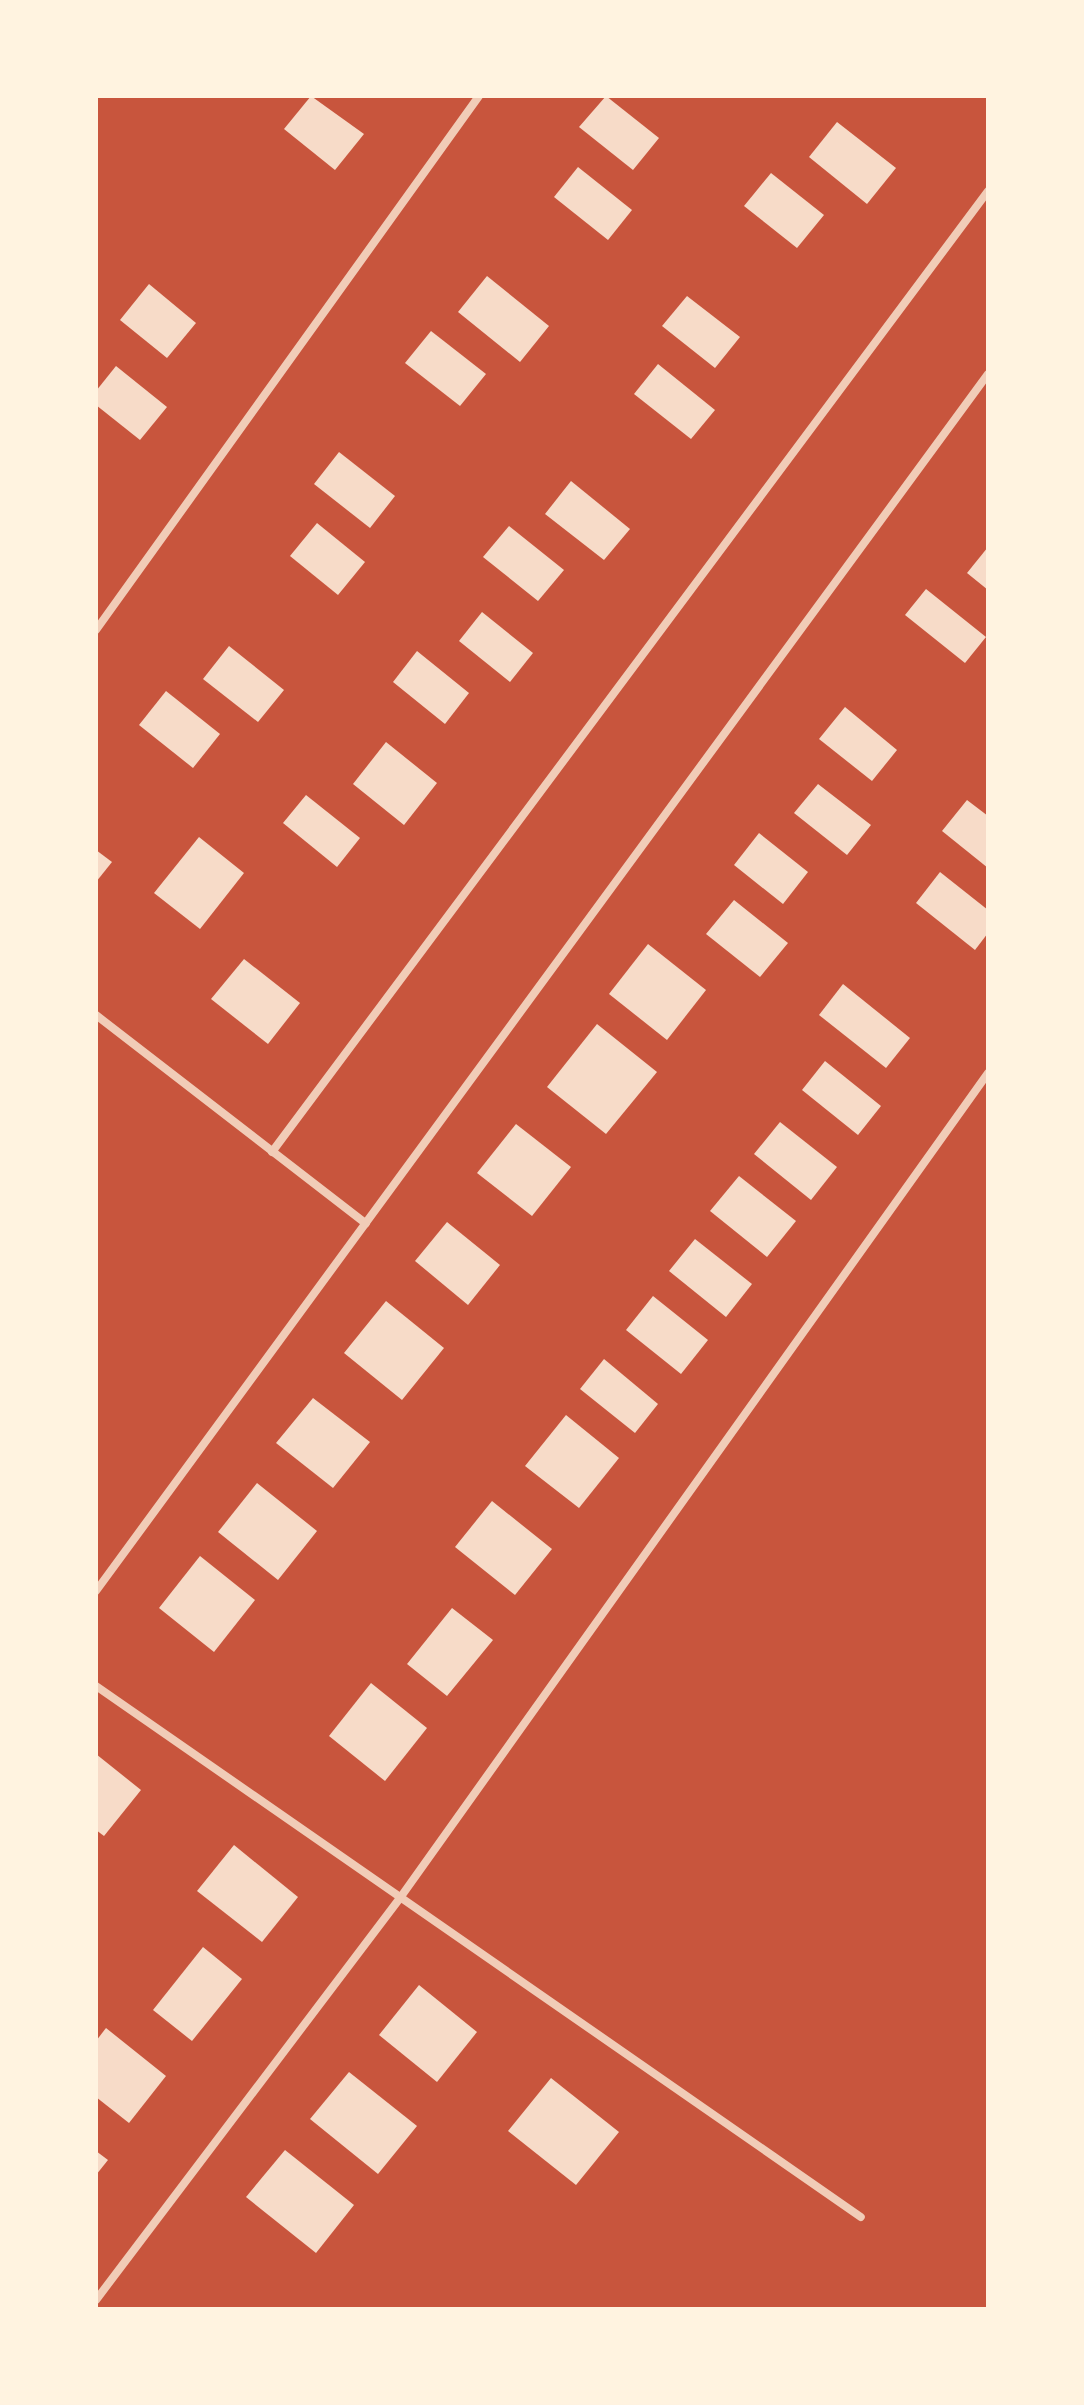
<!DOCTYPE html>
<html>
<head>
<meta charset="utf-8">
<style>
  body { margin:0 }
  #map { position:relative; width:1084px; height:2405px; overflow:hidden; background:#c8553d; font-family:"Noto Sans",sans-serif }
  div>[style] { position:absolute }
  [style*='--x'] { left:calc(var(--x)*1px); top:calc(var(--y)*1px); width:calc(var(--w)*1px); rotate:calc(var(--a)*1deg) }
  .building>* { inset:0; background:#f7dbc8 }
  .minor>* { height:8px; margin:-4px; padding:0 4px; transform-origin:4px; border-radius:4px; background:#f1ccb7 }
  span { translate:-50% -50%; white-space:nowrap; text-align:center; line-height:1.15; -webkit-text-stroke:8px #fff3e0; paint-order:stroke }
  .frame { position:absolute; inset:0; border:98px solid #fff3e0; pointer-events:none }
</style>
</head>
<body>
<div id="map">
  <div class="building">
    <div style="clip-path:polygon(311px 96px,364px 134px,335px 170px,284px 129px)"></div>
    <div style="clip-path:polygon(606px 96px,659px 138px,633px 170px,579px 127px)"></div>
    <div style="clip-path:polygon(837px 122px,896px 168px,867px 204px,809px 157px)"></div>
    <div style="clip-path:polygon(578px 167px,632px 210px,608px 240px,554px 197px)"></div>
    <div style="clip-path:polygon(771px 173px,824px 215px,797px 248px,744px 206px)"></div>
    <div style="clip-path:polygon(487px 276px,549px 326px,520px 362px,458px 312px)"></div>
    <div style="clip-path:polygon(149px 284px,196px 323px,167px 358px,120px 320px)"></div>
    <div style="clip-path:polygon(687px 296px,740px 337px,715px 368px,662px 326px)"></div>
    <div style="clip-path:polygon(431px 331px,486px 374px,460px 406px,405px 363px)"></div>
    <div style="clip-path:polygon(658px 364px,715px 410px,691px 439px,634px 394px)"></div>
    <div style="clip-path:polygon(116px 366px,167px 407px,140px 440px,96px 405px,96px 391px)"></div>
    <div style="clip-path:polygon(339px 452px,395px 496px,370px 528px,314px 484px)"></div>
    <div style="clip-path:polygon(571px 481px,630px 529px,604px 560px,545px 514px)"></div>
    <div style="clip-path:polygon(317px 523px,365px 562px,338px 595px,290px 556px)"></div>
    <div style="clip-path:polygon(509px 526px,564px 570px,538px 601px,483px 557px)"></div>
    <div style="clip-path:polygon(988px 547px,988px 590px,967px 573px)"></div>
    <div style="clip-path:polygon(926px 589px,986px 637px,965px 663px,905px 615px)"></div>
    <div style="clip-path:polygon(482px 612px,533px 653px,510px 682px,459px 641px)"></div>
    <div style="clip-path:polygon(229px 646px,284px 690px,258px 722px,203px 679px)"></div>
    <div style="clip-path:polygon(417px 651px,469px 693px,445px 724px,393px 682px)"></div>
    <div style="clip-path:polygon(166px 691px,220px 734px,193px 768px,139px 725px)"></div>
    <div style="clip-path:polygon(845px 707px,897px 750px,872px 781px,819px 739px)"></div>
    <div style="clip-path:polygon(386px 742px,437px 783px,404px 825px,353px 784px)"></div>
    <div style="clip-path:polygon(818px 784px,871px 825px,847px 855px,794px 813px)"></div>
    <div style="clip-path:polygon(306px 795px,360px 838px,337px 867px,283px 823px)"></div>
    <div style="clip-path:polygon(967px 800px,988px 816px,988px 868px,942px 831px)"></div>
    <div style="clip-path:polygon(759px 833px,808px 872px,783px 904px,734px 865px)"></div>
    <div style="clip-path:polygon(199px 837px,244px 873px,200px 929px,154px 893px)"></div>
    <div style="clip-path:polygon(96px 850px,112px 862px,96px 882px)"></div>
    <div style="clip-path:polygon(940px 872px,988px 910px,988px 933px,975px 950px,916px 903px)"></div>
    <div style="clip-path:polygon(734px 900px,788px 943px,760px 977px,706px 934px)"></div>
    <div style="clip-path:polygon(648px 944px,706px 990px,667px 1040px,609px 994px)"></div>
    <div style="clip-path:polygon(244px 959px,300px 1003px,268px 1044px,211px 999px)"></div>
    <div style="clip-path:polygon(843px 984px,910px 1038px,886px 1068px,819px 1015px)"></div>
    <div style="clip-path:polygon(597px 1024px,657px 1072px,606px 1134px,547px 1087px)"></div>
    <div style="clip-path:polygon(825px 1061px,881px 1106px,858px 1135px,802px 1090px)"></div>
    <div style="clip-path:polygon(780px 1122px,837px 1167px,811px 1200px,754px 1154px)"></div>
    <div style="clip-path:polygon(516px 1124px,571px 1167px,532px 1216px,477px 1173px)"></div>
    <div style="clip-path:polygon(739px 1176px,796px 1221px,767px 1257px,710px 1211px)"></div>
    <div style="clip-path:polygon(447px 1222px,500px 1265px,468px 1305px,415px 1261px)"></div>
    <div style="clip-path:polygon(695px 1239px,752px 1284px,726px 1317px,669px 1271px)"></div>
    <div style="clip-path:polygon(653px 1296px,708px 1340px,681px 1374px,626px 1330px)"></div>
    <div style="clip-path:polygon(386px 1301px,444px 1348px,402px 1400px,344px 1353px)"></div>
    <div style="clip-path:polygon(604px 1359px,658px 1404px,635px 1433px,580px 1389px)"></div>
    <div style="clip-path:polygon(313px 1398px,370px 1442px,333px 1488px,276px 1443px)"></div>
    <div style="clip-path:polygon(566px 1415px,619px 1458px,579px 1508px,525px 1466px)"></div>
    <div style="clip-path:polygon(257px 1483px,317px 1531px,278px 1580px,218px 1532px)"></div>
    <div style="clip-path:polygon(492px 1501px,552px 1549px,515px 1595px,455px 1547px)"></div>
    <div style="clip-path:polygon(200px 1556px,255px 1600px,214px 1652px,159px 1608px)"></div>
    <div style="clip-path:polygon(452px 1608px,493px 1640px,447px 1696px,407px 1664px)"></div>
    <div style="clip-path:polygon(371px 1683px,427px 1728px,385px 1781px,329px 1736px)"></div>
    <div style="clip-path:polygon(96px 1754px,141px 1790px,104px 1836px,96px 1830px)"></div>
    <div style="clip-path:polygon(234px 1845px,298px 1897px,262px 1942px,197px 1891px)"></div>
    <div style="clip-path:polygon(203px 1947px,242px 1979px,192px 2041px,153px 2010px)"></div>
    <div style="clip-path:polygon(419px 1985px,477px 2032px,437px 2082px,379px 2035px)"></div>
    <div style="clip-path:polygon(106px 2028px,166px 2076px,129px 2123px,96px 2097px,96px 2041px)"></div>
    <div style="clip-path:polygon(349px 2072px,417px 2126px,378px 2174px,310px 2119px)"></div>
    <div style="clip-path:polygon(551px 2078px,619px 2132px,576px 2185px,508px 2131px)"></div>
    <div style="clip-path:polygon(285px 2150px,354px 2205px,316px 2253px,246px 2197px)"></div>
    <div style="clip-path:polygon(96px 2151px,108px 2160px,96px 2175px)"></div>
  </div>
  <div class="minor">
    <div style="--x:96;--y:630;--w:657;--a:-54.35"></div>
    <div style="--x:96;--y:1015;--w:341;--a:37.7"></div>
    <div style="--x:272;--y:1152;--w:1198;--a:-53.31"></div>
    <div style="--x:96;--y:1591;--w:1509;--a:-53.76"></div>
    <div style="--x:96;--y:1686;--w:931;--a:34.77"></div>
    <div style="--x:96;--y:2300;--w:504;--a:-52.9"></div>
    <div style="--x:400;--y:1898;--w:1013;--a:-54.52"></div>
  </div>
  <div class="frame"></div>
</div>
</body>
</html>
